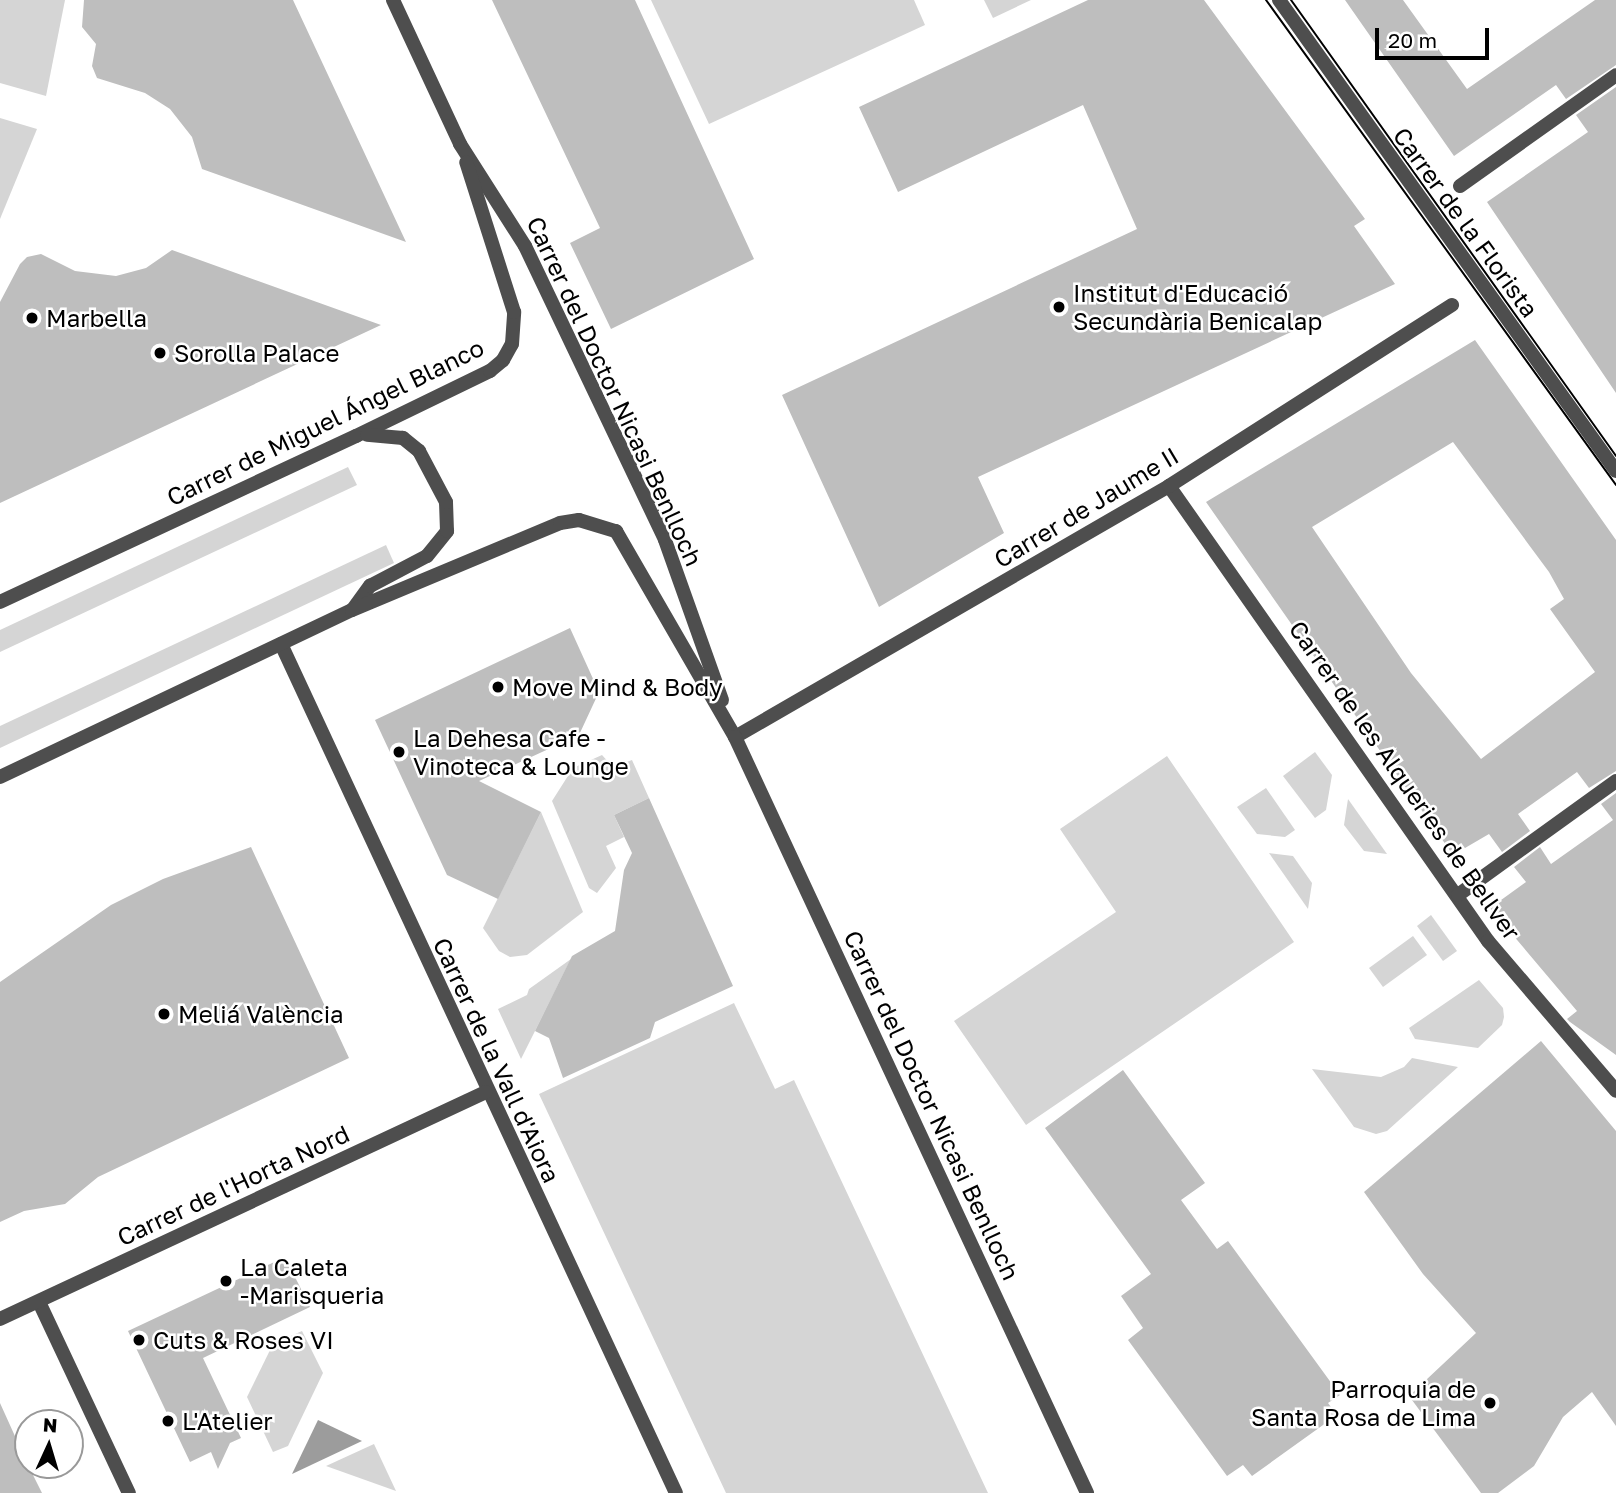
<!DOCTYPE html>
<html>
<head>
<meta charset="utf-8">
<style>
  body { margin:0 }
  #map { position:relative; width:1616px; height:1493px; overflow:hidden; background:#fff; font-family:"Golos Text",sans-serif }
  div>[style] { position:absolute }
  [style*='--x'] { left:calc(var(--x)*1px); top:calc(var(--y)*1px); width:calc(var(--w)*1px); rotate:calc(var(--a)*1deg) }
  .green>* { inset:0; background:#d5d5d5 }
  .water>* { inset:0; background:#9c9c9c }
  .building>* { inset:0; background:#bebebe }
  .minor>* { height:14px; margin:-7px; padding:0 7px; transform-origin:7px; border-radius:7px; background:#4e4e4e }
  .tertiary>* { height:14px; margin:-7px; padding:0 7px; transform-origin:7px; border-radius:7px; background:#4e4e4e }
  .tram>* { height:2px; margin:-1px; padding:0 1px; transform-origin:1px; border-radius:1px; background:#000 }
  .dots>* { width:19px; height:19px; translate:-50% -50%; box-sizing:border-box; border:4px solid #fff; border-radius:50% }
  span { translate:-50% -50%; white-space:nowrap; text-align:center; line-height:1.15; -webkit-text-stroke:5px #fff; paint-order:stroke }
  .street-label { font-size:24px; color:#000 }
  .poi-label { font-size:24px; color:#000 }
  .left { translate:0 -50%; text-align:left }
  .right { translate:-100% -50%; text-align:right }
  .north { position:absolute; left:14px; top:1409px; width:70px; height:70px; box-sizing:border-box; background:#fff; border:2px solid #999; border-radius:50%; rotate:4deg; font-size:19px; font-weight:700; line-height:28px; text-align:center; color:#000 }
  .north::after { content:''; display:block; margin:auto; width:24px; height:32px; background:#000; clip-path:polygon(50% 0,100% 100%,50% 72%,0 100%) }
  .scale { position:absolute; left:1375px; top:28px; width:114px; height:32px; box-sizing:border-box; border:4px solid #000; border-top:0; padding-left:9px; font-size:21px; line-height:24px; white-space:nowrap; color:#000; -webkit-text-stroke:5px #fff; paint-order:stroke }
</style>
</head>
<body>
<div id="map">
  <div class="green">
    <div style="clip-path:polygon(0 0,65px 0,46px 96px,0 83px)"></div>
    <div style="clip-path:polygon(651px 0,914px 0,925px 25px,709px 124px)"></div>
    <div style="clip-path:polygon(984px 0,1031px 0,993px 18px)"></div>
    <div style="clip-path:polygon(0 118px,37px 129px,0 219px)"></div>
    <div style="clip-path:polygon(348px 467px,357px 485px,0 652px,0 630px)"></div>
    <div style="clip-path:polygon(386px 545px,394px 563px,0 748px,0 726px)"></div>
    <div style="clip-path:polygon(1315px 752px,1332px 775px,1326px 810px,1315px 818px,1283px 776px)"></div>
    <div style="clip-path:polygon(602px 755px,613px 767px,632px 760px,649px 798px,614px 815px,624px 837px,606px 846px,616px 868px,597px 893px,589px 888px,552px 801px,573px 768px)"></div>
    <div style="clip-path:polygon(1167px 756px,1294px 942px,1026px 1125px,954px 1021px,1116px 912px,1060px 829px)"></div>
    <div style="clip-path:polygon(1266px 788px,1295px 830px,1285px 837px,1257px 834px,1237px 807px)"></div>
    <div style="clip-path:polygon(1348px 799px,1387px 854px,1364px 851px,1344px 825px)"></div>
    <div style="clip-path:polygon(541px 812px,583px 912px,527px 955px,510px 957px,499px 951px,483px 928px)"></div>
    <div style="clip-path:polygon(1269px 853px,1293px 856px,1312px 883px,1308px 909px)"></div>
    <div style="clip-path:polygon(1431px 915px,1457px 951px,1443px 961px,1417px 926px)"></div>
    <div style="clip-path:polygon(1413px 936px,1427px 955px,1383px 987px,1369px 968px)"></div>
    <div style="clip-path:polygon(571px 959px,521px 1059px,498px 1009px,527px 995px,529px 989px)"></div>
    <div style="clip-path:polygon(1479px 980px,1503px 1008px,1504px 1017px,1502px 1025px,1478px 1048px,1415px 1039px,1409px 1028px)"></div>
    <div style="clip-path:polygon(734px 1003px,775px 1089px,794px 1080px,988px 1493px,726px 1493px,539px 1094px)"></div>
    <div style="clip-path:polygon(1412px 1058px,1458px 1067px,1387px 1131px,1376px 1134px,1354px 1127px,1312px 1069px,1381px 1077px,1404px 1067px)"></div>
    <div style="clip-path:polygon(302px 1331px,323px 1373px,288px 1446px,273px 1452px,247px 1397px,273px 1344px)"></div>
    <div style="clip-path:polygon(374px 1444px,396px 1491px,326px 1466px)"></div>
  </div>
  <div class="water">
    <div style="clip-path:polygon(318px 1420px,362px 1441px,292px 1474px)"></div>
  </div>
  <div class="building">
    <div style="clip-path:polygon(84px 0,293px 0,406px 242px,202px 169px,192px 137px,170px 109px,145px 93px,97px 78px,92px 66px,96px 44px,82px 27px)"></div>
    <div style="clip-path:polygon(492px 0,635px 0,754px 259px,611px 329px,570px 243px,600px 228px)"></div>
    <div style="clip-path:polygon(1088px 0,1204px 0,1365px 219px,1354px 226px,1395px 284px,978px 477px,1004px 533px,879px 607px,782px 395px,1137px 229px,1083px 105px,898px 192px,859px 107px)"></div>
    <div style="clip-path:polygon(1345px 0,1403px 0,1467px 89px,1595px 0,1616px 0,1616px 65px,1566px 99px,1556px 85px,1454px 156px)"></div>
    <div style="clip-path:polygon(1616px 87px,1616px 393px,1487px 202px,1588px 132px,1576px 115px)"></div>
    <div style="clip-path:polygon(172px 250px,381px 325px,0 503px,0 302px,20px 264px,27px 257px,41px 254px,75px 271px,116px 276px,146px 268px)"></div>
    <div style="clip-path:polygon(evenodd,1475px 340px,1616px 540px,1616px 771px,1589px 788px,1577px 772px,1518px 814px,1530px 831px,1502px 852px,1489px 834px,1453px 855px,1206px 502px,1475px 340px,1453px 442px,1549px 572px,1564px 599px,1550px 609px,1595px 672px,1481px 759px,1411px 673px,1312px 527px,1453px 442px)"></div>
    <div style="clip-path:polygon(570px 628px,599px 692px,579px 735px,479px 781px,541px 812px,498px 899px,447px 875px,375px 720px)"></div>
    <div style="clip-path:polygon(1616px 793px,1616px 1055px,1570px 1022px,1567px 1019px,1577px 1011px,1490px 908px,1526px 882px,1514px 867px,1540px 847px,1551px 864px,1613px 820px,1601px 804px)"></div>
    <div style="clip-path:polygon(649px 798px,733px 986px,655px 1022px,650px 1038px,563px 1078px,549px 1038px,535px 1031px,572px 956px,615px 931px,624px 870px,632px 853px,614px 815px)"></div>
    <div style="clip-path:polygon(251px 847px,349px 1058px,98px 1177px,65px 1204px,24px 1211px,0 1222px,0 982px,111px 905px,163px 879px)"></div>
    <div style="clip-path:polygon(1541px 1041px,1616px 1131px,1616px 1426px,1592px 1392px,1563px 1417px,1534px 1466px,1498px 1493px,1481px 1493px,1409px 1396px,1476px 1333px,1423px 1274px,1364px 1192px)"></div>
    <div style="clip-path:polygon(1123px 1070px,1205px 1183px,1181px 1200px,1217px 1249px,1228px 1241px,1340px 1395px,1328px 1403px,1337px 1415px,1252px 1476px,1243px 1465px,1227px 1476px,1128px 1340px,1143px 1328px,1121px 1296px,1151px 1274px,1045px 1128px)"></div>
    <div style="clip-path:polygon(285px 1257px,310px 1307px,203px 1358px,241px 1438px,230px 1443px,218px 1469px,211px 1452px,190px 1462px,128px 1331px)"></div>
    <div style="clip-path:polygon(0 1403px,28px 1465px,42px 1493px,0 1493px)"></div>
  </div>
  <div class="minor">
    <div style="--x:1279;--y:0;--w:579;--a:54.42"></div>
    <div style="--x:1460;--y:186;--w:191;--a:-35.4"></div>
    <div style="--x:1169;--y:486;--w:556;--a:54.97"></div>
    <div style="--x:1488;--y:941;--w:197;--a:49.5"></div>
    <div style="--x:281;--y:644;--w:936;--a:65.05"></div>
    <div style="--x:735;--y:737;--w:501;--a:-30.04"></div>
    <div style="--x:1169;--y:486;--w:336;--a:-32.6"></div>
    <div style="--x:1458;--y:895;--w:195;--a:-35.8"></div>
    <div style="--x:39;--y:1302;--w:211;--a:64.8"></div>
    <div style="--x:0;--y:1319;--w:536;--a:-25.04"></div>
  </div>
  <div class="tertiary">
    <div style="--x:393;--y:0;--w:159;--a:65"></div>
    <div style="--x:460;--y:144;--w:121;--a:57.5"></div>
    <div style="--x:525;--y:246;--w:326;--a:64.5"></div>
    <div style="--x:665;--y:540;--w:170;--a:70.4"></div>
    <div style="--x:0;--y:602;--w:393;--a:-25"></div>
    <div style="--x:356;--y:436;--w:149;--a:-25.9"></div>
    <div style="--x:490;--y:371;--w:17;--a:-40"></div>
    <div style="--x:503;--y:360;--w:18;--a:-61"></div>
    <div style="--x:512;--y:344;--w:32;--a:-86"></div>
    <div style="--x:514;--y:312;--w:157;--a:-107.7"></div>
    <div style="--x:353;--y:609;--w:29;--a:-54"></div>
    <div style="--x:370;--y:586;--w:64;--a:-27.8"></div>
    <div style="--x:427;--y:556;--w:32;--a:-51"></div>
    <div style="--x:447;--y:531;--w:29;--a:-92"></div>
    <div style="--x:446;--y:502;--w:58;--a:-117.9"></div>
    <div style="--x:419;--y:451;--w:21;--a:-141"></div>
    <div style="--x:403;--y:438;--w:36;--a:-175"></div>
    <div style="--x:0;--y:777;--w:390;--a:-25.4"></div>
    <div style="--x:352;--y:610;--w:225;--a:-22.7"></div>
    <div style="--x:560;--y:523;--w:19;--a:-9"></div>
    <div style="--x:579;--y:520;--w:39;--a:17"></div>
    <div style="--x:616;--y:531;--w:238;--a:60"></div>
    <div style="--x:735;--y:737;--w:834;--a:65.03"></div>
  </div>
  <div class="tram">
    <div style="--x:1266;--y:0;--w:598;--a:54.18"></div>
    <div style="--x:1291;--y:0;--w:560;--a:54.52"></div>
  </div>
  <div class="dots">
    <div style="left:1059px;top:307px;background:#000"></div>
    <div style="left:32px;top:318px;background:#000"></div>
    <div style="left:160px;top:353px;background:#000"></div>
    <div style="left:498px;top:687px;background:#000"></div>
    <div style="left:399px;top:752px;background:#000"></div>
    <div style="left:164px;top:1014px;background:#000"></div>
    <div style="left:226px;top:1281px;background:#000"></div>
    <div style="left:139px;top:1340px;background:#000"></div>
    <div style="left:1490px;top:1403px;background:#000"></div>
    <div style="left:168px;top:1421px;background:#000"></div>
  </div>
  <div class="street-label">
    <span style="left:1466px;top:222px;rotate:54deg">Carrer de la Florista</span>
    <span style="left:615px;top:391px;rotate:65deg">Carrer del Doctor Nicasi Benlloch</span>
    <span style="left:325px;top:422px;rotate:-26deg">Carrer de Miguel Ángel Blanco</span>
    <span style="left:1086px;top:507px;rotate:-31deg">Carrer de Jaume II</span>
    <span style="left:1405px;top:780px;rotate:55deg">Carrer de les Alqueries de Bellver</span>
    <span style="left:497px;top:1060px;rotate:65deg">Carrer de la Vall d'Aiora</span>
    <span style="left:932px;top:1105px;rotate:65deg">Carrer del Doctor Nicasi Benlloch</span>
    <span style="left:233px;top:1185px;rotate:-25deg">Carrer de l'Horta Nord</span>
  </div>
  <div class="poi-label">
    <span class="left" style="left:1073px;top:307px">Institut d'Educació<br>Secundària Benicalap</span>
    <span class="left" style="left:46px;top:318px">Marbella</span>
    <span class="left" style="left:174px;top:353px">Sorolla Palace</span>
    <span class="left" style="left:512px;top:687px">Move Mind &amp; Body</span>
    <span class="left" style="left:413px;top:752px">La Dehesa Cafe -<br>Vinoteca &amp; Lounge</span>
    <span class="left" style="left:178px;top:1014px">Meliá València</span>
    <span class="left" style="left:240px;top:1281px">La Caleta<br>-Marisqueria</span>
    <span class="left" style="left:153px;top:1340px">Cuts &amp; Roses VI</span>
    <span class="right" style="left:1476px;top:1403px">Parroquia de<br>Santa Rosa de Lima</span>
    <span class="left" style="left:182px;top:1421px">L'Atelier</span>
  </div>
  <div class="north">N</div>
  <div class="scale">20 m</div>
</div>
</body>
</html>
